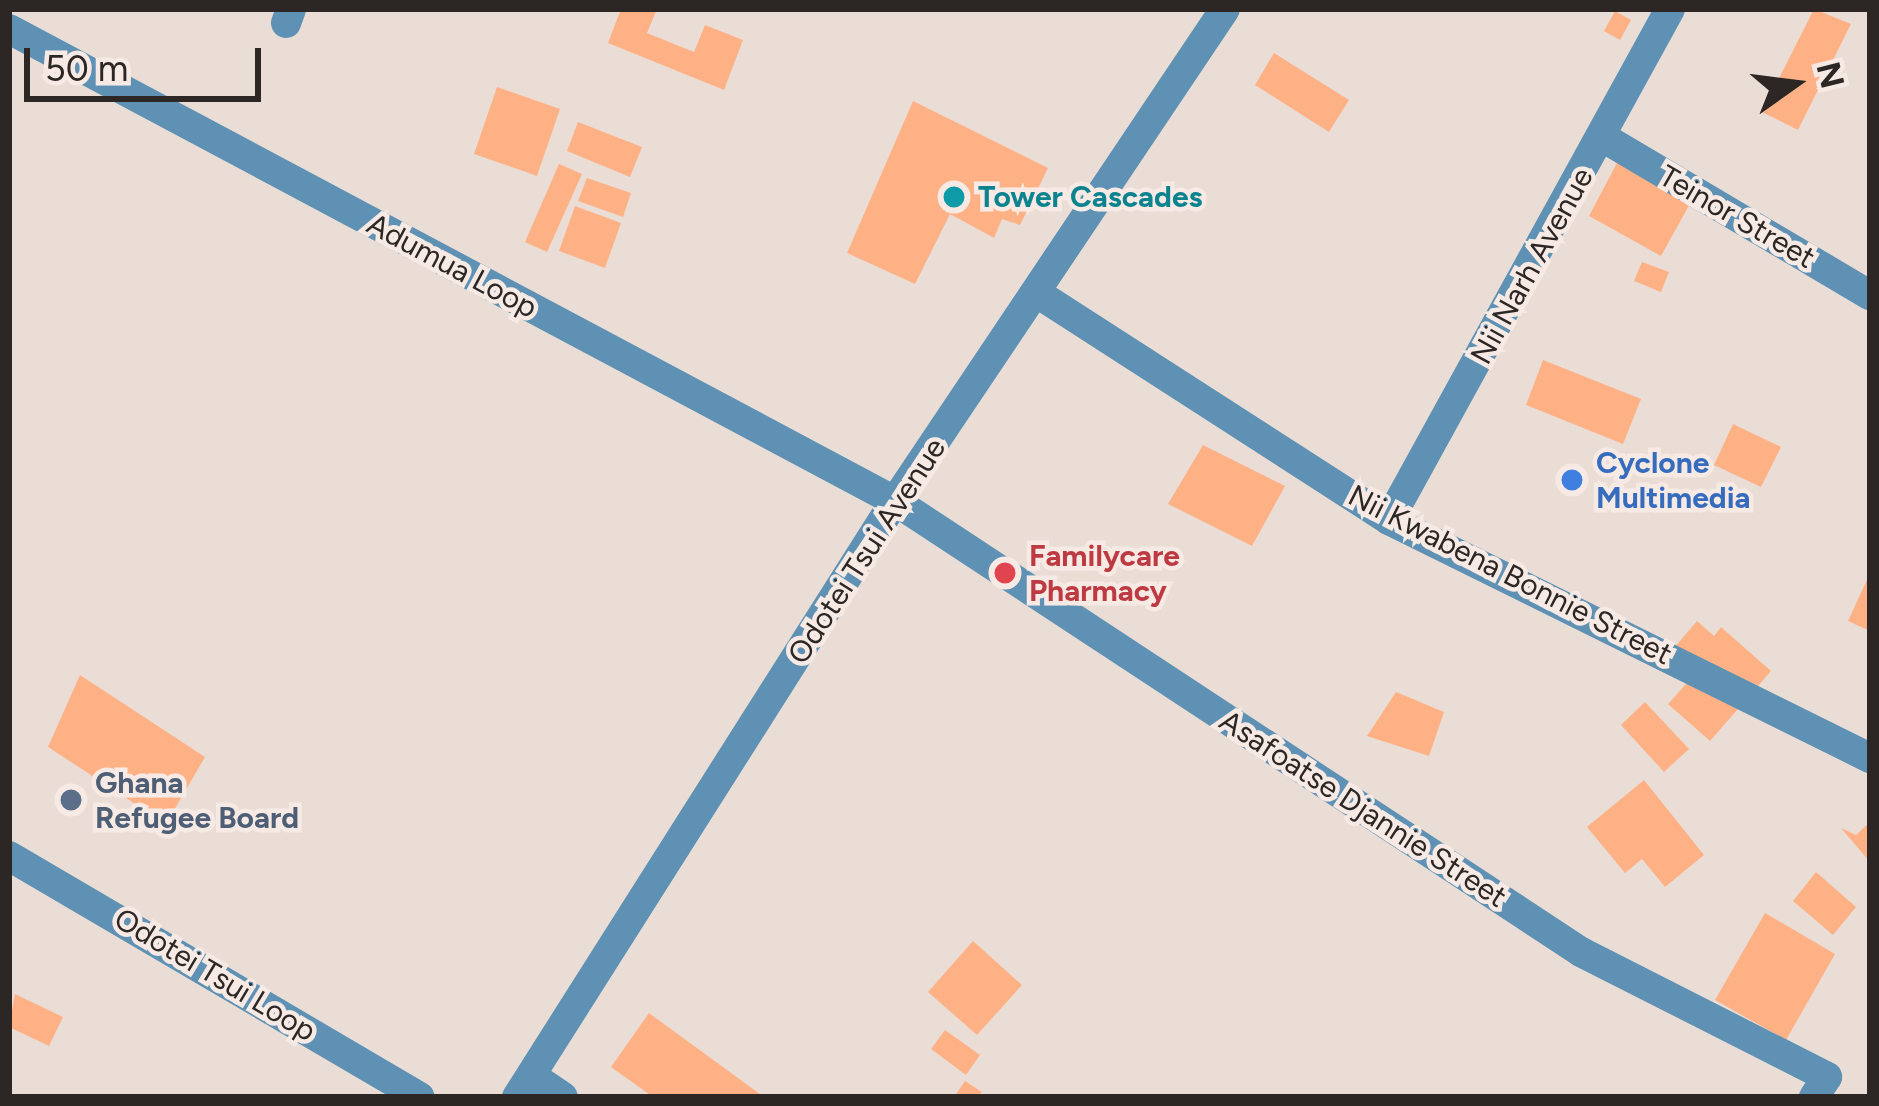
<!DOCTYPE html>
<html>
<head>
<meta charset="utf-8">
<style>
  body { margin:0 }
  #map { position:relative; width:1879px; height:1106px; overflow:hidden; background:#e9ddd6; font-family:Figtree,sans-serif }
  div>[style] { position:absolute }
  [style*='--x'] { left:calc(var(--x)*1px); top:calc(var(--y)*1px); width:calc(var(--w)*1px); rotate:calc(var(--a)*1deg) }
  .building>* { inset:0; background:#ffb186 }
  .minor>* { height:30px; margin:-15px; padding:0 15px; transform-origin:15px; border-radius:15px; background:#5e91b3 }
  .dots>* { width:33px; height:33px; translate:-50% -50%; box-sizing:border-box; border:6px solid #f7eae4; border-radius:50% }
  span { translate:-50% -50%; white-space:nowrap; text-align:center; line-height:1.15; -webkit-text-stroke:9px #f7eae4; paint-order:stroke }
  .culture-label { font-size:30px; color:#0d838f; font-weight:700 }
  .left { translate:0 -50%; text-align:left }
  .street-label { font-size:30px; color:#2c2725 }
  .shop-label { font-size:30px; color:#366cbe; font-weight:700 }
  .health-label { font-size:30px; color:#be3a42; font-weight:700 }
  .service-label { font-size:30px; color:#4e5e75; font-weight:700 }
  .frame { position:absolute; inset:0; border:12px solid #2c2725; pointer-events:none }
  .north { position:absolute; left:1735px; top:24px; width:120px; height:120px; -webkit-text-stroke:9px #f7eae4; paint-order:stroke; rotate:76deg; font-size:33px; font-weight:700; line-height:48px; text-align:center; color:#2c2725 }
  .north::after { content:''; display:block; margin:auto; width:42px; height:54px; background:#2c2725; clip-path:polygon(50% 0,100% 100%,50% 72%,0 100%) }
  .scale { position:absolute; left:24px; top:48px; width:237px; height:54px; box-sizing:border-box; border:6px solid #2c2725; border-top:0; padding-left:15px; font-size:36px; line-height:42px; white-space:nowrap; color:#2c2725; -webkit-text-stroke:9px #f7eae4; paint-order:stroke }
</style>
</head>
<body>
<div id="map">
  <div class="building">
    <div style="clip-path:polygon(621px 9px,657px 9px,647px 33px,694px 52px,705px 25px,743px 40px,724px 90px,608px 43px)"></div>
    <div style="clip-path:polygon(1814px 9px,1851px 24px,1798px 130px,1762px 112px)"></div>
    <div style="clip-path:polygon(1615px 11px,1631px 20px,1620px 40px,1604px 31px)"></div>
    <div style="clip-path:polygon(1274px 53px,1349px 100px,1329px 132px,1255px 85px)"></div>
    <div style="clip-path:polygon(497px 87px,560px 109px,537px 176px,474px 154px)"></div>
    <div style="clip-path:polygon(913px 101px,1048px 168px,1020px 225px,1002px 219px,994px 238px,950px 214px,915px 284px,847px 253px)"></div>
    <div style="clip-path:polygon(578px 122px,642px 147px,630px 177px,567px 151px)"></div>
    <div style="clip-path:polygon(1619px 159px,1692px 200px,1661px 256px,1589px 216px)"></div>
    <div style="clip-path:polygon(559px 164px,582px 174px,547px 252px,525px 242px)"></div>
    <div style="clip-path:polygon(587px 178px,631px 193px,623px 217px,578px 201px)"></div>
    <div style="clip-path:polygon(575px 206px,621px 223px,605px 268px,559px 251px)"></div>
    <div style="clip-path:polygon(1642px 262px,1669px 272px,1661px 292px,1634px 281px)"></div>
    <div style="clip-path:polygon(1543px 360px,1641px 399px,1623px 444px,1526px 405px)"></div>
    <div style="clip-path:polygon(1733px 424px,1781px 447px,1761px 487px,1714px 465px)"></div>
    <div style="clip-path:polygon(1203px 445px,1285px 486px,1252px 546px,1168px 504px)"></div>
    <div style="clip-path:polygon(1870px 573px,1870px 631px,1848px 621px)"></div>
    <div style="clip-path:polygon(1697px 621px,1714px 636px,1721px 627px,1771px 671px,1710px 741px,1668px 704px,1693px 676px,1668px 655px)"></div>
    <div style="clip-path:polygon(80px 675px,205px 757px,166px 824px,48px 747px)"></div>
    <div style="clip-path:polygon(1396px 692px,1444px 712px,1429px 756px,1367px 736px)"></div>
    <div style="clip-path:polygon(1645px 702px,1689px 749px,1664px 772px,1621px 725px)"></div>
    <div style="clip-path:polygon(1644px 780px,1704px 855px,1665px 887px,1642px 859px,1625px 873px,1587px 827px)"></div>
    <div style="clip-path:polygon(1870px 822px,1870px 862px,1841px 828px,1856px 835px)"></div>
    <div style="clip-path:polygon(1816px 872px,1856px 907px,1833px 935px,1793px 901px)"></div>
    <div style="clip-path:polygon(1765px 913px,1835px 954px,1786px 1040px,1715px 1000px)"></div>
    <div style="clip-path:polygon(973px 941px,1022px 985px,977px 1035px,928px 992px)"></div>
    <div style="clip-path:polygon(15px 994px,63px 1017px,49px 1046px,9px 1027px)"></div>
    <div style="clip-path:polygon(649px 1013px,764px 1097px,653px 1097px,611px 1067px)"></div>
    <div style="clip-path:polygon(945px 1030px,980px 1055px,966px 1075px,931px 1049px)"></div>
    <div style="clip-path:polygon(965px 1081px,982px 1092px,978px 1097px,954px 1097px)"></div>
  </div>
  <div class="minor">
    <div style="--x:286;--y:23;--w:15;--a:-70"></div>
    <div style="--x:9;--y:29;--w:1004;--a:28.05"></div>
    <div style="--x:895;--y:501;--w:821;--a:33.32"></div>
    <div style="--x:1581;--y:952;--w:276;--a:26.9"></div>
    <div style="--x:1827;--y:1077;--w:24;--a:123"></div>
    <div style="--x:1604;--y:138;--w:309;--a:30.6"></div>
    <div style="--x:1040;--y:295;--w:415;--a:32.8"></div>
    <div style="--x:1389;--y:520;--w:537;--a:26.33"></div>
    <div style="--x:1389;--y:520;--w:583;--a:-61.19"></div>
    <div style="--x:9;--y:856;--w:476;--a:30.4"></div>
    <div style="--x:532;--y:1076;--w:37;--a:34"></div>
    <div style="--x:517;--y:1097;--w:706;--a:-57.62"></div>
    <div style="--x:895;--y:501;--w:592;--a:-56.15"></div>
  </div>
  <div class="dots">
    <div style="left:954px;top:197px;background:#0f9aa8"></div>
    <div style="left:1572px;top:480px;background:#3f7fe0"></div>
    <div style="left:1005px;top:573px;background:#e0444e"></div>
    <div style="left:71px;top:800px;background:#5c6f8a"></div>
  </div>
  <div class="culture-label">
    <span class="left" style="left:978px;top:197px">Tower Cascades</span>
  </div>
  <div class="street-label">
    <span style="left:1737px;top:217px;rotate:30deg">Teinor Street</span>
    <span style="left:452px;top:266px;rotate:28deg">Adumua Loop</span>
    <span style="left:1532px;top:266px;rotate:-61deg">Nii Narh Avenue</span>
    <span style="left:867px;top:551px;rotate:-57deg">Odotei Tsui Avenue</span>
    <span style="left:1510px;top:575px;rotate:27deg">Nii Kwabena Bonnie Street</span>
    <span style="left:1363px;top:809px;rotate:33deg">Asafoatse Djannie Street</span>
    <span style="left:215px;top:975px;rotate:31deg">Odotei Tsui Loop</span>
  </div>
  <div class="shop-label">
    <span class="left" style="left:1596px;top:480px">Cyclone<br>Multimedia</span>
  </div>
  <div class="health-label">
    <span class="left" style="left:1029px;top:573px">Familycare<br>Pharmacy</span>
  </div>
  <div class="service-label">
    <span class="left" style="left:95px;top:800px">Ghana<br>Refugee Board</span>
  </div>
  <div class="frame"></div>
  <div class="north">N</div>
  <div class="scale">50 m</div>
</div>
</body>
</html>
